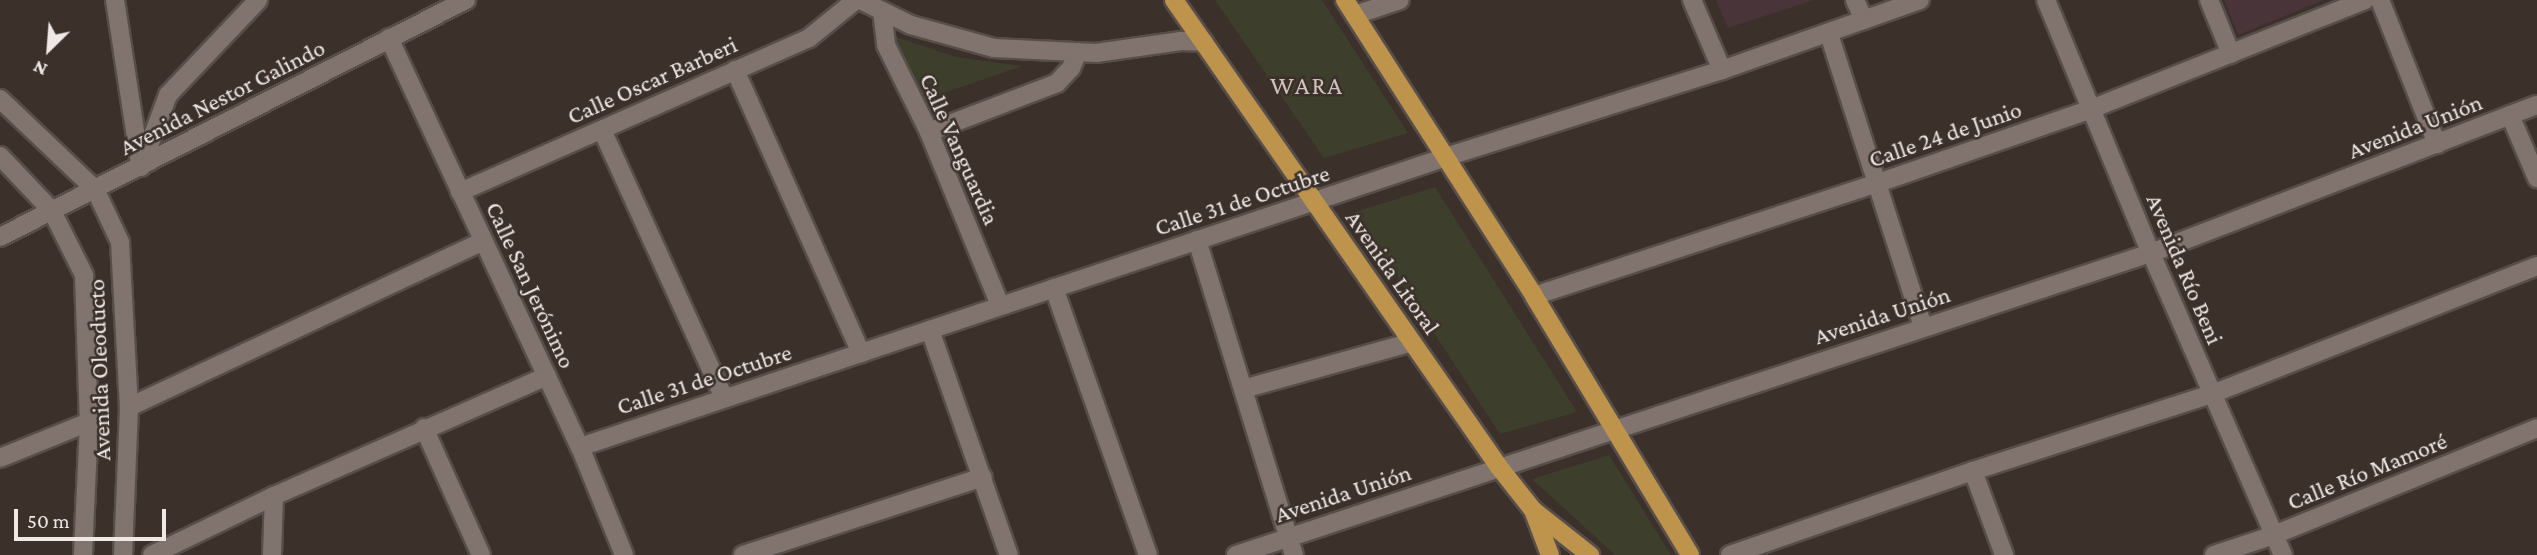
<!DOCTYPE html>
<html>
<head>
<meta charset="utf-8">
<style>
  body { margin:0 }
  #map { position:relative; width:2537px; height:555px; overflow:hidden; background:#3b302a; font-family:"Crimson Pro",serif }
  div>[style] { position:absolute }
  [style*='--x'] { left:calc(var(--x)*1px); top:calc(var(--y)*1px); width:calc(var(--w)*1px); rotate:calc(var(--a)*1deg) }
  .education>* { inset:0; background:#483439 }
  .green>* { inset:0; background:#3d3e2b }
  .roads { filter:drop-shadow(2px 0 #574e4a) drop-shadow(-2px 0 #574e4a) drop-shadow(0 2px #574e4a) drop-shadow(0 -2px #574e4a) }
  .minor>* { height:18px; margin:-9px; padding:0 9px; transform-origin:9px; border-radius:9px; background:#81746e }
  .major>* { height:18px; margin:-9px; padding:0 9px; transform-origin:9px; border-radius:9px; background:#be934c }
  span { translate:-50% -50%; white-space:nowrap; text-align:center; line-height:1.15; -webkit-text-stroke:5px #3b302a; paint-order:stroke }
  .street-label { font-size:24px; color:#f0e8e5 }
  .neighbourhood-label { font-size:26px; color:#d0c2bb; letter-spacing:2px }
  .north { position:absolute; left:14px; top:14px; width:70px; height:70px; -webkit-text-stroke:5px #3b302a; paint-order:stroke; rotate:205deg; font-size:19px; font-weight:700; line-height:28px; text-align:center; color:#f0e8e5 }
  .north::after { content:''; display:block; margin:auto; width:24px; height:32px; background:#f0e8e5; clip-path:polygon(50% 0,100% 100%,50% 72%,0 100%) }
  .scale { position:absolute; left:14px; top:509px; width:152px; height:32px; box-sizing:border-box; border:4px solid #f0e8e5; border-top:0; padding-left:9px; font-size:21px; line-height:24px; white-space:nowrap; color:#f0e8e5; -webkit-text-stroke:5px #3b302a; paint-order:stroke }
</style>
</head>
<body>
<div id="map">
  <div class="education">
    <div style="clip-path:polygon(1716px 0,1814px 0,1728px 28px)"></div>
    <div style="clip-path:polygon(2224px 0,2324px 0,2238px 35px)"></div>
  </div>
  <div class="green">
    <div style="clip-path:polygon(1215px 0,1322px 0,1408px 133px,1324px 158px)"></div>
    <div style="clip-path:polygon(890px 35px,956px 57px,1022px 66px,926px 99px)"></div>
    <div style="clip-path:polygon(1435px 187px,1577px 412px,1500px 434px,1355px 212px)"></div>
    <div style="clip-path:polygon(1609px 455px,1671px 555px,1615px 555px,1532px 479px)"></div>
  </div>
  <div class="roads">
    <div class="minor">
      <div style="--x:115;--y:0;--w:165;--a:81.3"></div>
      <div style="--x:860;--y:0;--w:57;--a:26.1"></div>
      <div style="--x:911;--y:25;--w:86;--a:15.5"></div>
      <div style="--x:994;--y:48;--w:102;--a:2.8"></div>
      <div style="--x:1096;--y:53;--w:86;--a:-8"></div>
      <div style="--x:1181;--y:41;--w:23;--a:2"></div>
      <div style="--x:1692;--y:0;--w:76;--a:66.8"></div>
      <div style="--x:1855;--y:0;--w:22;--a:66"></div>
      <div style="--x:2046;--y:0;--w:274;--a:67.5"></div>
      <div style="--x:2151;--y:253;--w:330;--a:66.4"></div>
      <div style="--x:2209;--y:0;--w:58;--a:67.8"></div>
      <div style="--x:2380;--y:0;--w:155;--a:68.4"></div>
      <div style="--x:882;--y:11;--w:34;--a:83"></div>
      <div style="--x:886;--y:45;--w:97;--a:63.7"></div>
      <div style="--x:929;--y:132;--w:187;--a:67.7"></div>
      <div style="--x:1355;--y:15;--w:47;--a:-18.4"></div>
      <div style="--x:1829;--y:34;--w:308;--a:72.2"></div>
      <div style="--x:389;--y:38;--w:451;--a:65"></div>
      <div style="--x:580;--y:447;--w:117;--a:67.8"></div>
      <div style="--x:735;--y:70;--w:310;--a:66"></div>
      <div style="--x:0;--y:99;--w:131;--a:43.5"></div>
      <div style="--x:95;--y:189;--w:59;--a:64.7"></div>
      <div style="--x:120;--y:242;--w:165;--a:86.9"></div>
      <div style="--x:129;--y:407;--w:148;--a:92.3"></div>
      <div style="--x:2510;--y:115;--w:69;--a:66.8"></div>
      <div style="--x:602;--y:130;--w:294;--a:65.5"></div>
      <div style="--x:929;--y:132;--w:137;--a:-20.9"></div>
      <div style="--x:1057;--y:83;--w:21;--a:-47"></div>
      <div style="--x:1071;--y:68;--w:17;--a:-66"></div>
      <div style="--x:0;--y:156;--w:76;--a:46.6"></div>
      <div style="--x:52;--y:211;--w:72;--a:63.4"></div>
      <div style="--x:84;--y:275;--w:147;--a:88.1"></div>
      <div style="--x:89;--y:422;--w:133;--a:92.6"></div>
      <div style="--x:141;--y:167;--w:77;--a:-69.4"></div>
      <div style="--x:168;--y:95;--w:131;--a:-46.5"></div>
      <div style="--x:460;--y:192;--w:381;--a:-23.8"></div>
      <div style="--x:809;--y:38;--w:60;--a:-39"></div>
      <div style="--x:0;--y:237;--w:523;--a:-26.96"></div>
      <div style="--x:1197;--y:240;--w:330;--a:72.9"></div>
      <div style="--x:1054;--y:288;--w:283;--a:70.6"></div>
      <div style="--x:1534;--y:296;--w:359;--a:-18.2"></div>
      <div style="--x:1875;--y:184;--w:229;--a:-19.1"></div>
      <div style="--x:2091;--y:109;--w:295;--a:-21.7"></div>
      <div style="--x:930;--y:330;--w:238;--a:70.7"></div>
      <div style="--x:1243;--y:389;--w:175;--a:-15.5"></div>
      <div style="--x:129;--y:407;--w:391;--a:-25.1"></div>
      <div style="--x:424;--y:428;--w:139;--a:65.8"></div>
      <div style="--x:580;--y:447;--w:913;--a:-18.51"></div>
      <div style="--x:1446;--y:157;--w:289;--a:-17.5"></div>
      <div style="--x:1722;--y:70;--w:210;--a:-19.5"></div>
      <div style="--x:0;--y:458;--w:96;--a:-22"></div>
      <div style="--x:1973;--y:471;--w:90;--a:69.7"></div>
      <div style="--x:152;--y:555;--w:136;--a:-25.8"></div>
      <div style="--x:274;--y:496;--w:298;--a:-23.7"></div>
      <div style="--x:272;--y:555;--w:59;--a:-88.1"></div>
      <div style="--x:743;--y:555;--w:252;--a:-18"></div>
      <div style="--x:1236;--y:555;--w:964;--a:-18.27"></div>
      <div style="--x:2151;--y:253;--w:413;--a:-21"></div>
      <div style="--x:1730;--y:555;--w:257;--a:-19.1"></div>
      <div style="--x:1973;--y:471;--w:251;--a:-17.9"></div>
      <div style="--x:2212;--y:394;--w:349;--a:-21.5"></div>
      <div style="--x:2214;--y:555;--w:63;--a:-18.4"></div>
      <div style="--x:2274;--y:535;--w:284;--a:-22.1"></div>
    </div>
    <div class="major">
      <div style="--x:1174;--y:0;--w:569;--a:55.16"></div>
      <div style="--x:1499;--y:467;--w:55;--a:51.7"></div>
      <div style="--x:1533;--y:510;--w:73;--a:38.3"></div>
      <div style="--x:1345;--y:0;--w:351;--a:57.4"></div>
      <div style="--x:1534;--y:296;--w:302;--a:58.9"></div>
      <div style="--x:1533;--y:510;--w:48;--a:69.3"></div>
    </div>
  </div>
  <div class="street-label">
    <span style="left:652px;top:80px;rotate:-24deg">Calle Oscar Barberi</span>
    <span style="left:222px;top:97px;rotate:-27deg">Avenida Nestor Galindo</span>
    <span style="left:2415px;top:126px;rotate:-21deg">Avenida Unión</span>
    <span style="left:1945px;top:134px;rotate:-19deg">Calle 24 de Junio</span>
    <span style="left:960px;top:149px;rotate:66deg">Calle Vanguardia</span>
    <span style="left:1242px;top:200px;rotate:-18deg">Calle 31 de Octubre</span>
    <span style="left:2185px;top:269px;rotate:67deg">Avenida Río Beni</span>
    <span style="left:1393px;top:272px;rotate:55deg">Avenida Litoral</span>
    <span style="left:531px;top:285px;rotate:65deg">Calle San Jerónimo</span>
    <span style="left:1882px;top:315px;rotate:-18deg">Avenida Unión</span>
    <span style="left:99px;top:370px;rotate:-92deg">Avenida Oleoducto</span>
    <span style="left:704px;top:379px;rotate:-18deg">Calle 31 de Octubre</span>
    <span style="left:2367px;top:471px;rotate:-22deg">Calle Río Mamoré</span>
    <span style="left:1343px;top:493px;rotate:-18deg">Avenida Unión</span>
  </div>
  <div class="neighbourhood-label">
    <span style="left:1307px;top:86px">WARA</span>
  </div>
  <div class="north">N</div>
  <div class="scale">50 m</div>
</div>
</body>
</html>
